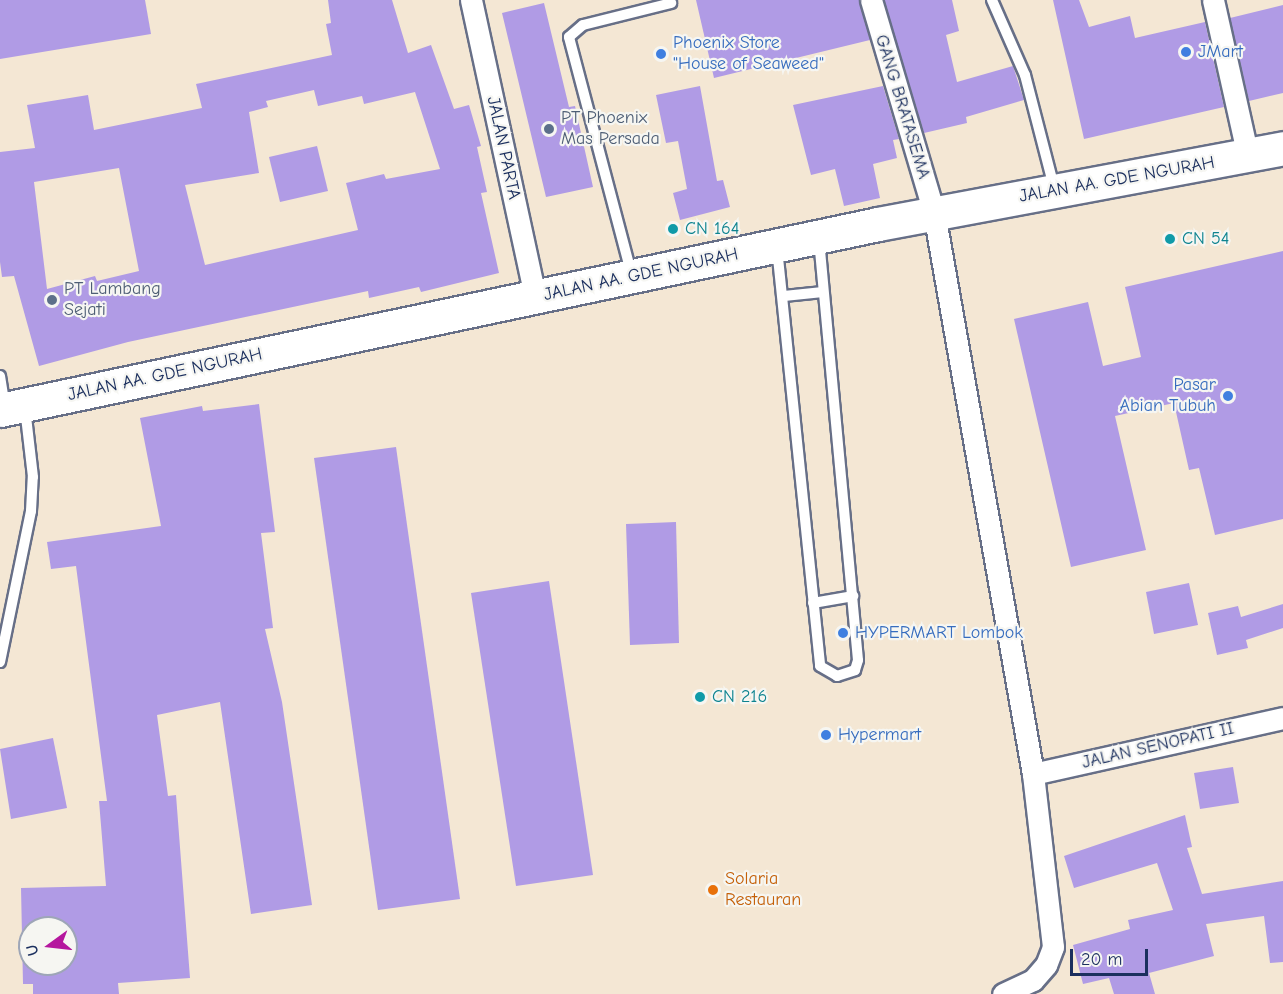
<!DOCTYPE html>
<html>
<head>
<meta charset="utf-8">
<style>
  body { margin:0 }
  #map { position:relative; width:1283px; height:994px; overflow:hidden; background:#f4e7d4; font-family:"Comic Neue",sans-serif }
  div>[style] { position:absolute }
  [style*='--x'] { left:calc(var(--x)*1px); top:calc(var(--y)*1px); width:calc(var(--w)*1px); rotate:calc(var(--a)*1deg) }
  .building>* { inset:0; background:#b09be5 }
  .roads { filter:drop-shadow(2px 0 #676f87) drop-shadow(-2px 0 #676f87) drop-shadow(0 2px #676f87) drop-shadow(0 -2px #676f87) }
  .lane>* { height:10px; margin:-5px; padding:0 5px; transform-origin:5px; border-radius:5px; background:#fff }
  .street>* { height:21px; margin:-10.5px; padding:0 10.5px; transform-origin:10.5px; border-radius:10.5px; background:#fff }
  .primary>* { height:33px; margin:-16.5px; padding:0 16.5px; transform-origin:16.5px; border-radius:16.5px; background:#fff }
  .dots>* { width:16px; height:16px; translate:-50% -50%; box-sizing:border-box; border:3px solid #f6f6f2; border-radius:50% }
  span { translate:-50% -50%; white-space:nowrap; text-align:center; line-height:1.15; -webkit-text-stroke:4.5px #f6f6f2; paint-order:stroke }
  .shop-label { font-size:18px; color:#366cbe }
  .left { translate:0 -50%; text-align:left }
  .right { translate:-100% -50%; text-align:right }
  .street-label { font-size:18px; color:#1b2f5e }
  .service-label { font-size:18px; color:#4e5e75 }
  .culture-label { font-size:18px; color:#0d838f }
  .food-label { font-size:18px; color:#c56008 }
  .north { position:absolute; left:18px; top:916px; width:60px; height:60px; box-sizing:border-box; background:#f6f6f2; border:2px solid #9ea6b7; border-radius:50%; rotate:255deg; font-size:16px; font-weight:700; line-height:24px; text-align:center; color:#1b2f5e }
  .north::after { content:''; display:block; margin:auto; width:21px; height:27px; background:#b5179e; clip-path:polygon(50% 0,100% 100%,50% 72%,0 100%) }
  .scale { position:absolute; left:1070px; top:949px; width:78px; height:27px; box-sizing:border-box; border:3px solid #1b2f5e; border-top:0; padding-left:8px; font-size:18px; line-height:21px; white-space:nowrap; color:#1b2f5e; -webkit-text-stroke:4px #f6f6f2; paint-order:stroke }
</style>
</head>
<body>
<div id="map">
  <div class="building">
    <div style="clip-path:polygon(0 0,145px 0,151px 34px,0 59px)"></div>
    <div style="clip-path:polygon(evenodd,328px 0,392px 0,408px 53px,431px 45px,454px 109px,469px 105px,481px 146px,477px 147px,487px 192px,481px 193px,499px 273px,421px 292px,419px 287px,369px 298px,368px 291px,128px 342px,39px 366px,14px 276px,2px 277px,0 262px,0 152px,35px 148px,27px 105px,88px 95px,94px 130px,202px 108px,196px 84px,332px 55px,326px 24px,331px 23px,328px 0,314px 90px,318px 106px,362px 96px,364px 104px,415px 92px,440px 169px,386px 179px,384px 174px,346px 183px,358px 230px,205px 265px,185px 185px,259px 173px,249px 112px,268px 107px,266px 101px,314px 90px,328px 0,119px 168px,139px 271px,97px 281px,95px 276px,47px 289px,34px 182px,119px 168px)"></div>
    <div style="clip-path:polygon(696px 0,859px 0,870px 40px,714px 78px)"></div>
    <div style="clip-path:polygon(884px 0,952px 0,959px 31px,946px 35px,957px 82px,1013px 66px,1024px 100px,966px 117px,967px 123px,924px 133px)"></div>
    <div style="clip-path:polygon(1053px 0,1079px 0,1089px 27px,1130px 16px,1135px 38px,1205px 22px,1224px 107px,1084px 139px)"></div>
    <div style="clip-path:polygon(544px 3px,569px 107px,575px 106px,593px 187px,546px 197px,502px 13px)"></div>
    <div style="clip-path:polygon(1283px 5px,1283px 93px,1249px 101px,1230px 18px)"></div>
    <div style="clip-path:polygon(700px 86px,717px 181px,723px 180px,730px 207px,680px 220px,673px 193px,687px 189px,678px 141px,666px 143px,656px 95px)"></div>
    <div style="clip-path:polygon(883px 86px,899px 139px,893px 140px,897px 158px,873px 164px,880px 198px,844px 206px,835px 169px,811px 175px,793px 105px)"></div>
    <div style="clip-path:polygon(317px 146px,328px 191px,280px 202px,269px 157px)"></div>
    <div style="clip-path:polygon(1283px 251px,1283px 519px,1215px 535px,1199px 468px,1189px 470px,1174px 403px,1115px 416px,1146px 550px,1071px 567px,1014px 319px,1088px 302px,1103px 366px,1141px 357px,1125px 287px)"></div>
    <div style="clip-path:polygon(evenodd,259px 404px,275px 532px,261px 533px,273px 628px,265px 629px,282px 702px,312px 905px,251px 914px,220px 702px,157px 715px,168px 796px,176px 795px,190px 978px,118px 983px,119px 994px,33px 994px,33px 984px,23px 984px,21px 888px,106px 886px,99px 801px,107px 801px,76px 566px,51px 569px,47px 542px,161px 526px,140px 418px,202px 406px,203px 411px,259px 404px,30px 928px,66px 928px,66px 964px,30px 964px,30px 928px)"></div>
    <div style="clip-path:polygon(396px 447px,460px 899px,378px 910px,314px 458px)"></div>
    <div style="clip-path:polygon(676px 522px,679px 643px,630px 645px,626px 524px)"></div>
    <div style="clip-path:polygon(549px 581px,593px 875px,516px 886px,471px 593px)"></div>
    <div style="clip-path:polygon(1189px 583px,1198px 625px,1154px 634px,1146px 592px)"></div>
    <div style="clip-path:polygon(1283px 604px,1283px 628px,1246px 640px,1248px 648px,1217px 655px,1208px 613px,1238px 606px,1241px 617px)"></div>
    <div style="clip-path:polygon(53px 738px,67px 808px,11px 819px,0 749px)"></div>
    <div style="clip-path:polygon(1233px 767px,1239px 803px,1200px 809px,1194px 773px)"></div>
    <div style="clip-path:polygon(1185px 815px,1192px 847px,1187px 848px,1202px 894px,1283px 881px,1283px 962px,1270px 963px,1264px 916px,1206px 924px,1214px 956px,1149px 973px,1155px 994px,1114px 994px,1109px 978px,1083px 984px,1073px 945px,1130px 929px,1128px 920px,1173px 910px,1157px 863px,1074px 888px,1064px 856px)"></div>
  </div>
  <div class="roads">
    <div class="lane">
      <div style="--x:992;--y:0;--w:82;--a:66.3"></div>
      <div style="--x:1025;--y:75;--w:116;--a:75.5"></div>
      <div style="--x:777;--y:248;--w:420;--a:84.1"></div>
      <div style="--x:820;--y:666;--w:20;--a:30"></div>
      <div style="--x:837;--y:676;--w:19;--a:-18"></div>
      <div style="--x:855;--y:670;--w:10;--a:-73"></div>
      <div style="--x:858;--y:660;--w:422;--a:-95.3"></div>
      <div style="--x:631;--y:272;--w:243;--a:-104.8"></div>
      <div style="--x:569;--y:37;--w:18;--a:-41"></div>
      <div style="--x:583;--y:25;--w:91;--a:-14"></div>
      <div style="--x:784;--y:296;--w:39;--a:-6"></div>
      <div style="--x:0;--y:376;--w:30;--a:81"></div>
      <div style="--x:813;--y:603;--w:41;--a:-9.9"></div>
      <div style="--x:0;--y:662;--w:154;--a:-78.4"></div>
      <div style="--x:31;--y:511;--w:34;--a:-87"></div>
      <div style="--x:33;--y:477;--w:69;--a:-96.6"></div>
    </div>
    <div class="street">
      <div style="--x:471;--y:0;--w:303;--a:77.8"></div>
      <div style="--x:871;--y:0;--w:222;--a:73.5"></div>
      <div style="--x:934;--y:213;--w:570;--a:79.99"></div>
      <div style="--x:1033;--y:774;--w:174;--a:83.4"></div>
      <div style="--x:1053;--y:947;--w:19;--a:111"></div>
      <div style="--x:1046;--y:965;--w:20;--a:131"></div>
      <div style="--x:1033;--y:980;--w:33;--a:155"></div>
      <div style="--x:1213;--y:0;--w:160;--a:77.4"></div>
      <div style="--x:1033;--y:774;--w:256;--a:-12.6"></div>
    </div>
    <div class="primary">
      <div style="--x:0;--y:410;--w:897;--a:-11.96"></div>
      <div style="--x:878;--y:224;--w:412;--a:-10.6"></div>
    </div>
  </div>
  <div class="dots">
    <div style="left:1186px;top:52px;background:#3f7fe0"></div>
    <div style="left:661px;top:54px;background:#3f7fe0"></div>
    <div style="left:549px;top:129px;background:#5c6f8a"></div>
    <div style="left:673px;top:229px;background:#0f9aa8"></div>
    <div style="left:1170px;top:239px;background:#0f9aa8"></div>
    <div style="left:52px;top:300px;background:#5c6f8a"></div>
    <div style="left:1228px;top:396px;background:#3f7fe0"></div>
    <div style="left:843px;top:633px;background:#3f7fe0"></div>
    <div style="left:700px;top:697px;background:#0f9aa8"></div>
    <div style="left:826px;top:735px;background:#3f7fe0"></div>
    <div style="left:713px;top:890px;background:#e8710a"></div>
  </div>
  <div class="shop-label">
    <span class="left" style="left:673px;top:54px">Phoenix Store<br>"House of Seaweed"</span>
    <span class="left" style="left:1198px;top:52px">JMart</span>
    <span class="right" style="left:1216px;top:396px">Pasar<br>Abian Tubuh</span>
    <span class="left" style="left:855px;top:633px">HYPERMART Lombok</span>
    <span class="left" style="left:838px;top:735px">Hypermart</span>
  </div>
  <div class="street-label">
    <span style="left:902px;top:107px;rotate:73deg">GANG BRATASEMA</span>
    <span style="left:503px;top:148px;rotate:78deg">JALAN PARTA</span>
    <span style="left:1117px;top:180px;rotate:-10deg">JALAN AA. GDE NGURAH</span>
    <span style="left:641px;top:275px;rotate:-12deg">JALAN AA. GDE NGURAH</span>
    <span style="left:165px;top:375px;rotate:-12deg">JALAN AA. GDE NGURAH</span>
    <span style="left:1158px;top:746px;rotate:-13deg">JALAN SENOPATI II</span>
  </div>
  <div class="service-label">
    <span class="left" style="left:561px;top:129px">PT Phoenix<br>Mas Persada</span>
    <span class="left" style="left:64px;top:300px">PT Lambang<br>Sejati</span>
  </div>
  <div class="culture-label">
    <span class="left" style="left:685px;top:229px">CN 164</span>
    <span class="left" style="left:1182px;top:239px">CN 54</span>
    <span class="left" style="left:712px;top:697px">CN 216</span>
  </div>
  <div class="food-label">
    <span class="left" style="left:725px;top:890px">Solaria<br>Restauran</span>
  </div>
  <div class="north">U</div>
  <div class="scale">20 m</div>
</div>
</body>
</html>
